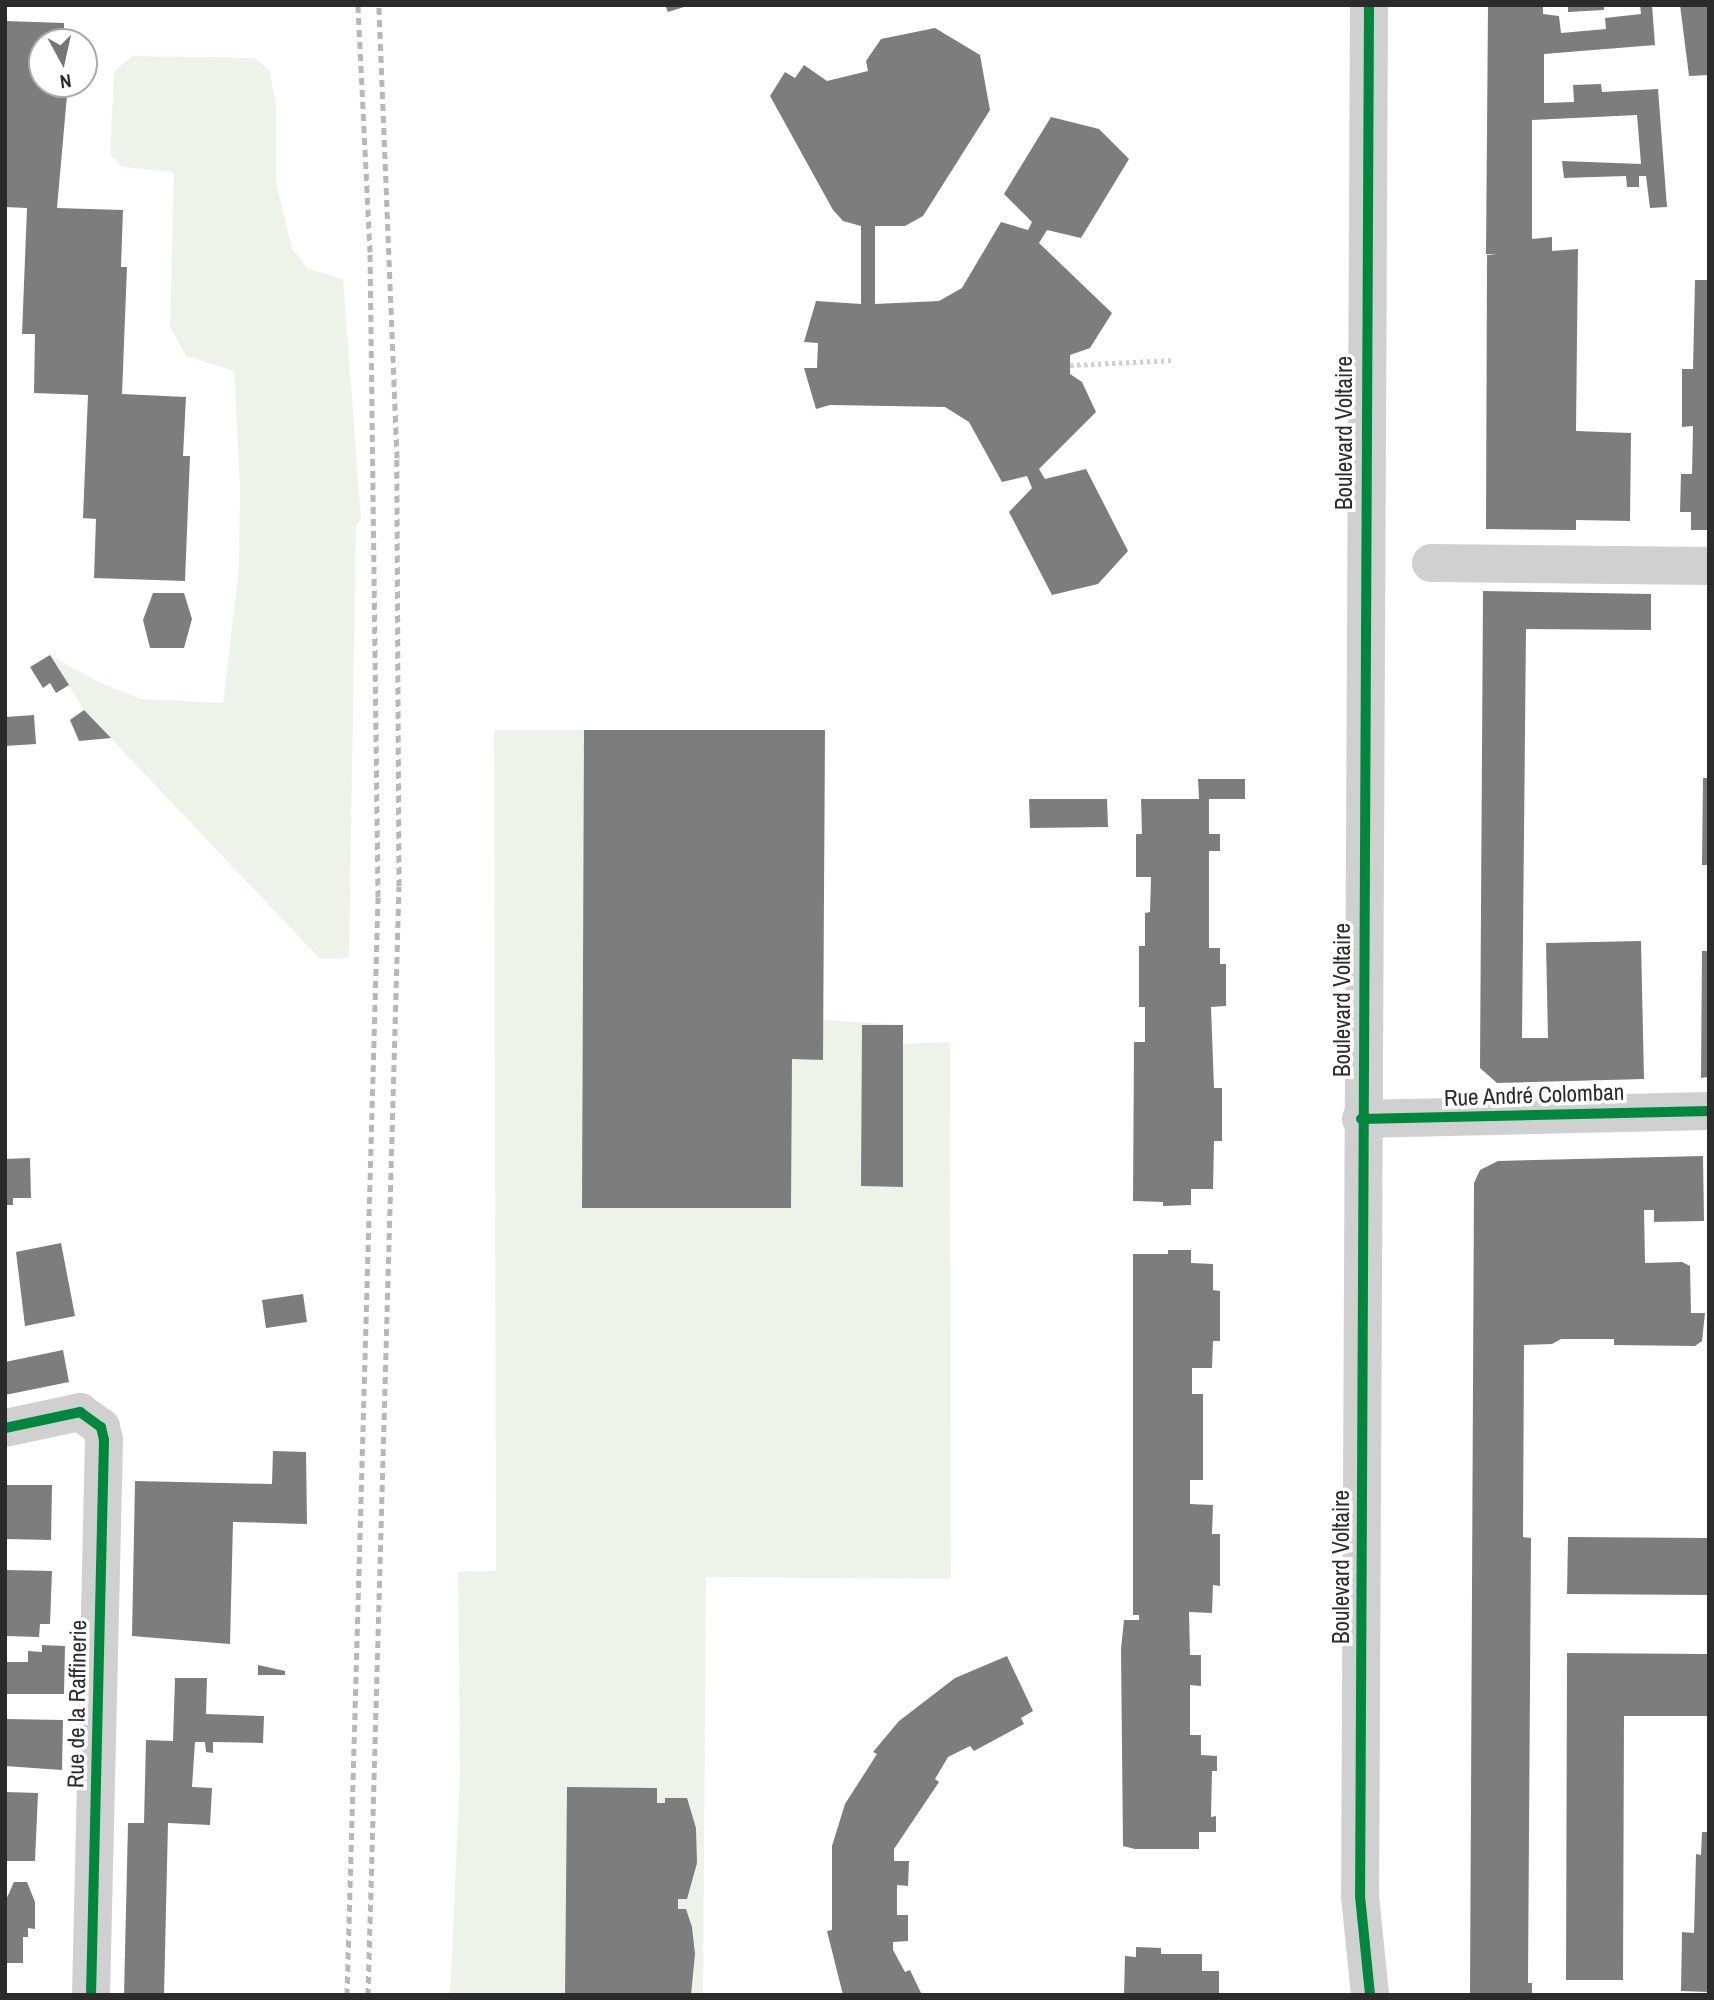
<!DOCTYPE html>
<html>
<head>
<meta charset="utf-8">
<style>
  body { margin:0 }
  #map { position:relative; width:1714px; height:2000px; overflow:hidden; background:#fff; font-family:"Archivo Narrow",sans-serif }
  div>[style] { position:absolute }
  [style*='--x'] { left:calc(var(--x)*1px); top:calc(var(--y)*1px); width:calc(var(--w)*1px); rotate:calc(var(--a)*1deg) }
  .green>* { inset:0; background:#eef3ea }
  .building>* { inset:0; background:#7d7d7d }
  .path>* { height:4.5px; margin-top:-2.25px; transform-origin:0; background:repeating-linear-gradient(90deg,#d0d0d0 0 3.5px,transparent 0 7px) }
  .minor>* { height:38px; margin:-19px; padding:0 19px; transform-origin:19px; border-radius:19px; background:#d0d0d0 }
  .rail>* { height:5px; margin-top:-2.5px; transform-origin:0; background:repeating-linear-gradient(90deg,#b8b8b8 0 7px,transparent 0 12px) }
  .cycleway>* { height:10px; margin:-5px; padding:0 5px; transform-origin:5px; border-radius:5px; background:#00873e }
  span { translate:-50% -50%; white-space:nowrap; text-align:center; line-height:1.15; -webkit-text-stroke:7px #fff; paint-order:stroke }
  .street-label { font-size:23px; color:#2b2b2b }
  .frame { position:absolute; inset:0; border:7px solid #2b2b2b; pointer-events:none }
  .north { position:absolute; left:28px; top:28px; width:70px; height:70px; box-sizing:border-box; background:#fff; border:2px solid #aaa; border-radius:50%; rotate:172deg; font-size:19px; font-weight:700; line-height:28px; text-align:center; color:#2b2b2b }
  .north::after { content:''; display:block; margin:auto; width:24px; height:32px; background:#757575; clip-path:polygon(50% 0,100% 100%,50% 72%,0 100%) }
</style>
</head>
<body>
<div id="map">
  <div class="green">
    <div style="clip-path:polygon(132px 56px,255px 58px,270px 71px,276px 106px,276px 183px,292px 248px,308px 269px,343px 279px,361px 519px,356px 525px,349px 958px,320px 959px,84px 710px,50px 655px,101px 683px,141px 699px,223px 703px,239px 568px,240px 486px,234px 371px,186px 356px,170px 326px,174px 172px,122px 167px,110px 154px,114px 72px)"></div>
    <div style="clip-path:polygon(494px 730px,825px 730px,823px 1020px,903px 1025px,903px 1044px,950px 1042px,951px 1579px,706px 1577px,703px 1995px,450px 1995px,460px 1773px,458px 1572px,496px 1571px)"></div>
  </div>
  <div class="building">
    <div style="clip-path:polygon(665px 5px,687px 5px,687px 6px,668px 12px)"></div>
    <div style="clip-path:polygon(1488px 5px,1543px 5px,1543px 14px,1559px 16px,1561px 33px,1606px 29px,1605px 18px,1641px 14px,1640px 5px,1652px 5px,1655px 45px,1544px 54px,1544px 103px,1574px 102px,1573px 85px,1601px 84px,1602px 92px,1658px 89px,1667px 207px,1650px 208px,1646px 176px,1639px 176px,1639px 187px,1627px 187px,1626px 176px,1564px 178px,1562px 161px,1641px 164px,1637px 115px,1532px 120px,1532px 239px,1552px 237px,1552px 251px,1578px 249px,1576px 431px,1631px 433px,1630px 521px,1576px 520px,1576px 530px,1486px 529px,1487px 255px,1497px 254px,1486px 254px)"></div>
    <div style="clip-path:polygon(1568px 5px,1604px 5px,1604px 10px,1568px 12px)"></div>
    <div style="clip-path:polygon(1680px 5px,1709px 5px,1709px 75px,1689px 76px)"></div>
    <div style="clip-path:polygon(5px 21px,64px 23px,64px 42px,42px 42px,42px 84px,68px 84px,57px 208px,123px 210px,121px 267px,127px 267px,122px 394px,186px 397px,183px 456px,190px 456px,185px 581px,94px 578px,96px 519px,83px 518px,88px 395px,34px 393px,35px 334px,22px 334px,27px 208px,5px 207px)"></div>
    <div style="clip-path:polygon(935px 28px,980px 55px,990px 110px,923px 216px,905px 226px,875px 226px,875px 304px,939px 301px,962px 288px,1001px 222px,1028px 230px,1032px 222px,1004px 194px,1051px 117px,1099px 129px,1129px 159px,1081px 238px,1047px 230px,1039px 243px,1112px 313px,1090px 348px,1070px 355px,1070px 374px,1082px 382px,1096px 412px,1039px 469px,1045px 479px,1086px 469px,1128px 551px,1098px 584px,1052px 595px,1009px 512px,1032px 488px,1027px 476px,1002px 482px,969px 422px,945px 407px,830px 405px,816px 409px,804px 368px,817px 368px,818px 343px,804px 342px,816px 301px,861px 304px,861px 226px,843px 221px,833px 210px,770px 96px,785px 72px,795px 78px,804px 65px,827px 81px,868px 71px,866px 61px,881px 39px)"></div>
    <div style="clip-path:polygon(1695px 280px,1709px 280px,1709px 530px,1691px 530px,1691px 512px,1680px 512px,1681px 474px,1692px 474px,1693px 426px,1682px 427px,1682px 369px,1693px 369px)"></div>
    <div style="clip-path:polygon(1483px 591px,1651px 594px,1651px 630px,1526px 629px,1522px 1038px,1548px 1038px,1546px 943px,1641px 941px,1644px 1079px,1497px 1083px,1480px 1068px)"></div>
    <div style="clip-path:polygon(153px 593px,184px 593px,192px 619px,184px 648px,150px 648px,143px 620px)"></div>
    <div style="clip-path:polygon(50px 655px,69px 685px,56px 693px,50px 683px,43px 688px,30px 667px)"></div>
    <div style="clip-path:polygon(84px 710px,111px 738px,79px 741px,70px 720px)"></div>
    <div style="clip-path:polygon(34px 715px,36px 744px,5px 746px,5px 717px)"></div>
    <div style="clip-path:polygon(584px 730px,825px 730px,823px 1060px,792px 1059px,791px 1208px,582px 1208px)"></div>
    <div style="clip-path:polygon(1703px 778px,1709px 778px,1709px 865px,1702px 865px)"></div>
    <div style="clip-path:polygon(1198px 779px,1245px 779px,1245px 799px,1209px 799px,1209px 834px,1220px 834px,1220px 851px,1209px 851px,1209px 948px,1220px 948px,1220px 964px,1226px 964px,1226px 1006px,1211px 1007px,1214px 1088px,1222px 1088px,1222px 1141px,1214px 1141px,1213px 1189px,1191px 1189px,1191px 1205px,1163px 1206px,1163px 1202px,1133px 1201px,1134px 1042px,1145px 1042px,1145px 1007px,1139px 1007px,1139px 946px,1145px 946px,1145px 913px,1150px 912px,1151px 877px,1136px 877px,1136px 834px,1142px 834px,1141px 799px,1199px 799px)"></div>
    <div style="clip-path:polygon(1029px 799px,1107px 799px,1108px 827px,1030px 828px)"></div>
    <div style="clip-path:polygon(1702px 951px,1709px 951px,1709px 1077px,1701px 1078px)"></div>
    <div style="clip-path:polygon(862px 1025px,903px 1025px,903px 1187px,861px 1186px)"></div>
    <div style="clip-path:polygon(1703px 1156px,1704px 1221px,1654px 1222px,1654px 1210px,1644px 1210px,1645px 1263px,1682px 1262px,1690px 1266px,1691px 1313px,1705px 1313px,1702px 1341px,1695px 1346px,1614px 1345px,1614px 1339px,1561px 1339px,1552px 1344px,1524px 1345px,1523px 1537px,1531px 1538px,1528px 1983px,1532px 1983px,1532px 1995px,1470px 1995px,1474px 1183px,1480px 1170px,1498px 1161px)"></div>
    <div style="clip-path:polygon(30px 1158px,31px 1198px,13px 1198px,13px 1205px,5px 1205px,5px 1159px)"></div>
    <div style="clip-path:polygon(61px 1243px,75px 1316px,25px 1326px,16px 1252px)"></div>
    <div style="clip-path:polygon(1168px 1250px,1191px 1250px,1191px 1263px,1213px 1264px,1213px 1290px,1220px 1291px,1220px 1341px,1213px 1341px,1212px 1368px,1192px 1368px,1192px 1394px,1203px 1394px,1203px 1480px,1190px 1480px,1190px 1504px,1213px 1505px,1212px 1534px,1220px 1534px,1220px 1586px,1213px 1585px,1212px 1613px,1189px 1612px,1190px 1655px,1201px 1655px,1201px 1686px,1190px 1685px,1190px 1735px,1201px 1735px,1201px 1755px,1217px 1756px,1217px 1771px,1212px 1771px,1211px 1817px,1216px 1816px,1216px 1832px,1199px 1832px,1199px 1849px,1135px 1849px,1123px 1846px,1121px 1649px,1124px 1620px,1139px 1620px,1139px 1615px,1133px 1615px,1133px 1254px,1168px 1254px)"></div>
    <div style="clip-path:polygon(303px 1294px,307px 1322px,266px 1328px,262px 1300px)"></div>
    <div style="clip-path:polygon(63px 1350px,69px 1382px,5px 1395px,5px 1362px)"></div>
    <div style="clip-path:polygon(273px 1451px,306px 1452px,307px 1524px,233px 1522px,230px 1644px,132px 1636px,135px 1481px,272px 1484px)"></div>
    <div style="clip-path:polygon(7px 1485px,52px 1485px,51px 1540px,6px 1539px)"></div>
    <div style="clip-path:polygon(1568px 1537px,1709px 1538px,1709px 1595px,1567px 1594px)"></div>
    <div style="clip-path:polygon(7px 1570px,52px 1571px,50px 1624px,40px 1624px,39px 1637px,7px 1636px)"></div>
    <div style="clip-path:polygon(42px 1645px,65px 1646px,64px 1694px,5px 1694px,5px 1662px,28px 1662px,28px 1651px,42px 1652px)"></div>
    <div style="clip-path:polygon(1567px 1653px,1709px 1654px,1709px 1716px,1624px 1716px,1623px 1980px,1566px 1980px)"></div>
    <div style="clip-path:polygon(1007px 1656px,1033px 1711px,1021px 1718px,1024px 1724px,974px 1751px,970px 1746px,948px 1757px,935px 1779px,939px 1782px,894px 1849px,894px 1861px,909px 1861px,908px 1886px,897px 1885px,897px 1915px,908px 1915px,908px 1941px,893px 1942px,893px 1950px,905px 1972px,910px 1970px,922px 1995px,843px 1995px,827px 1931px,832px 1930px,832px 1846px,845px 1804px,877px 1754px,873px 1752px,899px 1721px,955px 1678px)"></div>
    <div style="clip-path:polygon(258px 1665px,285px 1671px,285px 1675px,258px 1675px)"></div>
    <div style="clip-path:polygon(175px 1678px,207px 1678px,206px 1714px,264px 1716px,263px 1743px,213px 1742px,213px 1753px,206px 1752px,205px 1742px,195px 1742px,192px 1787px,212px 1788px,210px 1825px,168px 1823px,164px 1995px,124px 1995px,128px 1823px,144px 1823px,146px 1740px,173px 1741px)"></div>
    <div style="clip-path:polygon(5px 1719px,63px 1720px,62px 1770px,5px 1766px)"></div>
    <div style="clip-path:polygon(567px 1787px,657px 1788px,657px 1803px,665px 1803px,665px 1798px,687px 1798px,696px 1828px,697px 1863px,687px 1899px,678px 1899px,678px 1909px,686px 1909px,692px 1927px,695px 1954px,691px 1995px,565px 1995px)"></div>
    <div style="clip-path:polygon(5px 1792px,38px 1793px,35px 1861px,5px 1861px)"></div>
    <div style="clip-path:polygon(1702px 1832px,1709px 1832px,1709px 1992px,1681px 1991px,1682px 1932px,1694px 1933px,1696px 1854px,1701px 1855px)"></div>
    <div style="clip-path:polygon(14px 1882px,27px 1882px,35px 1902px,35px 1929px,28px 1928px,28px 1937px,23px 1937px,23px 1963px,5px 1963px,5px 1902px)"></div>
    <div style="clip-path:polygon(1136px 1947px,1161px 1948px,1161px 1954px,1202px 1954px,1202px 1971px,1219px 1971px,1219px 1995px,1124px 1995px,1125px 1956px,1136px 1957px)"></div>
  </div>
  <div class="path">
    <div style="--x:1070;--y:365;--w:105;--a:-2.7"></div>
  </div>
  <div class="minor">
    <div style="--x:1369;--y:5;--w:1891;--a:90.27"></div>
    <div style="--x:1360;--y:1896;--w:100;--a:84.2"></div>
    <div style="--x:1431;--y:563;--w:278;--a:0.6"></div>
    <div style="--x:1361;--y:1119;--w:348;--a:-1.3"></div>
    <div style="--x:5;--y:1428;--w:77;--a:-12"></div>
    <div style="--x:80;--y:1412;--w:26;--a:36"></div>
    <div style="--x:101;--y:1427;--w:13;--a:77"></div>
    <div style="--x:104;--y:1440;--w:555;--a:91.34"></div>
  </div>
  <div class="rail">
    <div style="--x:347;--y:1995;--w:1098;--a:-88.38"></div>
    <div style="--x:378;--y:897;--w:645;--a:-90.71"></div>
    <div style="--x:370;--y:252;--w:247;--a:-92.8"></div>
    <div style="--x:368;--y:1995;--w:1109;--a:-88.4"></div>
    <div style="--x:399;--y:886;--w:428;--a:-90.3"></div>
    <div style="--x:397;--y:458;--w:453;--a:-92.3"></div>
  </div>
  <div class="cycleway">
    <div style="--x:1369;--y:5;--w:1891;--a:90.27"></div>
    <div style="--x:1360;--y:1896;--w:100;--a:84.2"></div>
    <div style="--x:1361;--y:1119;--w:348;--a:-1.3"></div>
    <div style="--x:5;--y:1428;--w:77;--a:-12"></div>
    <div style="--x:80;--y:1412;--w:26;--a:36"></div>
    <div style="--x:101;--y:1427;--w:13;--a:77"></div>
    <div style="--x:104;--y:1440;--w:555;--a:91.34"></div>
  </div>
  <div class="street-label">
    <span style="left:1344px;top:433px;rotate:-90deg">Boulevard Voltaire</span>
    <span style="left:1342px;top:1000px;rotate:-90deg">Boulevard Voltaire</span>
    <span style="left:1534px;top:1095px;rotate:-2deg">Rue André Colomban</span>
    <span style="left:1341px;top:1567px;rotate:-90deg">Boulevard Voltaire</span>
    <span style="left:77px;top:1704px;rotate:-89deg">Rue de la Raffinerie</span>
  </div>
  <div class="frame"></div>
  <div class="north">N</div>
</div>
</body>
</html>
